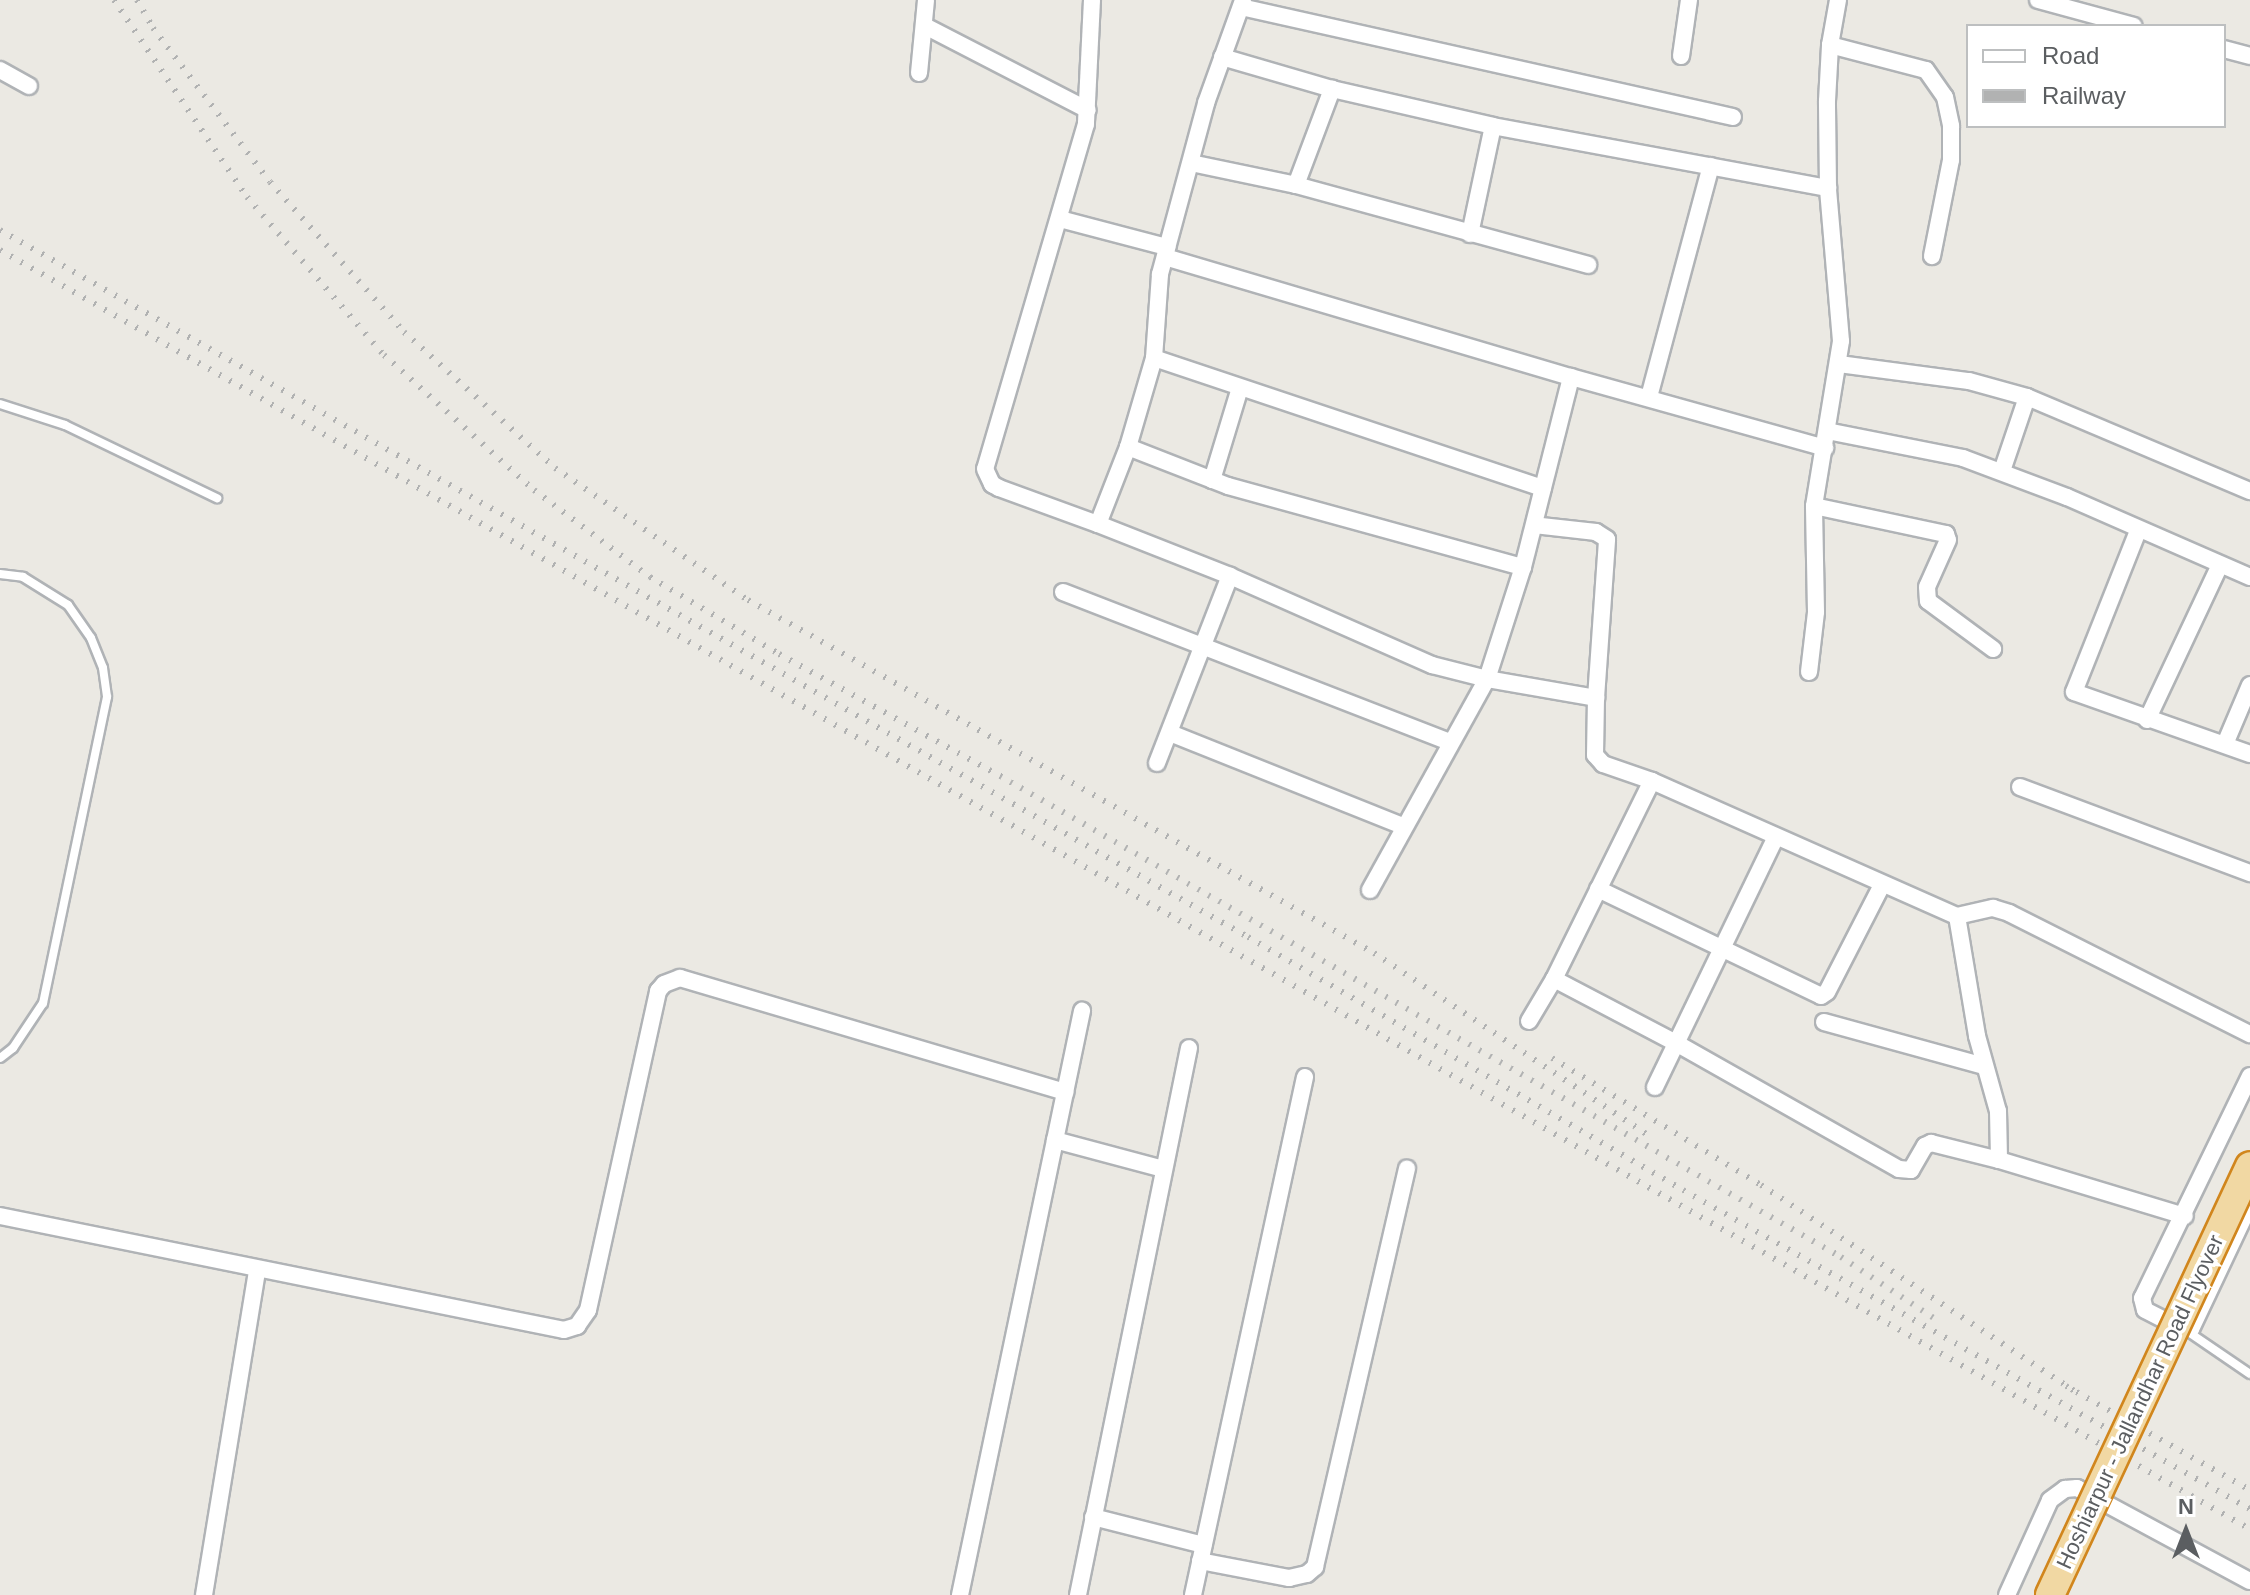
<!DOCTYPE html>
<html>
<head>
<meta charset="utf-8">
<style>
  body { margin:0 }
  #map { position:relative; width:2250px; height:1595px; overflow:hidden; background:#ebe9e3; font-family:Arial,sans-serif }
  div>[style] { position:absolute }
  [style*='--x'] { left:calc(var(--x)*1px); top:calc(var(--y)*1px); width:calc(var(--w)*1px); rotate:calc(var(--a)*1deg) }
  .roads { filter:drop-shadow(2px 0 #b0b3b6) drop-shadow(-2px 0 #b0b3b6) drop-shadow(0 2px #b0b3b6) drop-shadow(0 -2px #b0b3b6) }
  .service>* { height:8px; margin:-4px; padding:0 4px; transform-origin:4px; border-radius:4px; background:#fff }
  .minor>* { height:16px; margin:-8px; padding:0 8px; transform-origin:8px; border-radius:8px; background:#fff }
  .rail>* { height:6px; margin-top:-3px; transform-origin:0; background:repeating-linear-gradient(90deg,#b1b2b2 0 2px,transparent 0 12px) }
  .bridges { filter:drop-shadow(2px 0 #d1861d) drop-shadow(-2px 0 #d1861d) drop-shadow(0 2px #d1861d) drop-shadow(0 -2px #d1861d) }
  .trunk-bridge>* { height:28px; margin:-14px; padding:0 14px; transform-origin:14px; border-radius:14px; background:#f1d8a3 }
  span { translate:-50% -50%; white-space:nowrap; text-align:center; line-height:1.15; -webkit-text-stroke:7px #fff; paint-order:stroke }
  .street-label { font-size:22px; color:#5b5e61 }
  .legend { position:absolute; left:1966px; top:24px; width:260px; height:104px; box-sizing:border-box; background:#fff; border:2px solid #bdbfc0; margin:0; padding:10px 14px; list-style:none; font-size:24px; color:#5b5e61 }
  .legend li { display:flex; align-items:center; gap:16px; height:40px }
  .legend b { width:40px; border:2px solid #bdbfc0 }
  .north { position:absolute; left:2146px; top:1491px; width:80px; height:80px; -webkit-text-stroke:6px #fff; paint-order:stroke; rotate:0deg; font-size:22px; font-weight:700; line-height:32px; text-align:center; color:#5b5e61 }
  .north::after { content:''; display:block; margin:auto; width:28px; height:36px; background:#5b5e61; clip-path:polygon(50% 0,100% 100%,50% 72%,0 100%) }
</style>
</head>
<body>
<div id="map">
  <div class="roads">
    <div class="service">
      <div style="--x:0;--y:404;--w:68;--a:17.9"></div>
      <div style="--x:65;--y:425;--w:169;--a:25.7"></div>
      <div style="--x:0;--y:574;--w:23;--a:7"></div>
      <div style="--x:23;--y:577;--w:53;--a:31.9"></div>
      <div style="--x:68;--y:605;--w:40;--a:55.1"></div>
      <div style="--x:91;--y:638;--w:32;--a:68"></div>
      <div style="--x:103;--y:668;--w:29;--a:82"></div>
      <div style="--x:107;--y:697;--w:313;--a:101.8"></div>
      <div style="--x:43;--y:1003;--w:54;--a:123.7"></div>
      <div style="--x:13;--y:1048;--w:16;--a:142"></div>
      <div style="--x:2187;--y:1331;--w:76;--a:34.3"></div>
    </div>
    <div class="minor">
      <div style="--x:1092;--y:0;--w:124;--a:92.8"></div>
      <div style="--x:1086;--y:124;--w:359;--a:106.3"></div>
      <div style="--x:985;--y:469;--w:17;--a:65"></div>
      <div style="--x:992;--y:484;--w:8;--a:30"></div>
      <div style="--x:999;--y:488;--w:105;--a:20"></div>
      <div style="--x:1098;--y:524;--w:83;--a:-68.7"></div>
      <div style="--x:1128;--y:447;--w:93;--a:-73.7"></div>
      <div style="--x:1154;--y:358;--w:84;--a:-85.9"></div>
      <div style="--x:1160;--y:274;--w:177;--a:-74.9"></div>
      <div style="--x:1206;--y:103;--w:109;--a:-70.2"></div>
      <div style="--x:2038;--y:0;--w:99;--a:15.2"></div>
      <div style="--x:1241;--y:7;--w:504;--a:12.6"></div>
      <div style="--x:925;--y:26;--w:183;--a:27.3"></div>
      <div style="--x:1830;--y:45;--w:99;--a:14.6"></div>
      <div style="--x:1926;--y:70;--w:33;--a:55"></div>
      <div style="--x:1945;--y:97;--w:30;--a:78"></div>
      <div style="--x:1951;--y:126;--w:34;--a:90"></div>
      <div style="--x:1951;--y:160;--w:98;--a:101.2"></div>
      <div style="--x:2224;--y:49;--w:27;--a:15"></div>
      <div style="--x:1681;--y:56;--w:57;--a:-81.9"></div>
      <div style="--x:1222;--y:57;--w:115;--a:16.2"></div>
      <div style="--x:1332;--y:89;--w:165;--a:12.9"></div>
      <div style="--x:1493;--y:126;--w:341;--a:10.5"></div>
      <div style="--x:0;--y:70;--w:33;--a:29"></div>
      <div style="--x:919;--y:73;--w:73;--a:-84.5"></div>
      <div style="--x:1191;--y:163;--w:107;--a:11.8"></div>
      <div style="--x:1296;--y:185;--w:103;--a:-69.4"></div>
      <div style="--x:1296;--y:185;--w:303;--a:15.3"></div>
      <div style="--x:1060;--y:219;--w:111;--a:14.7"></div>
      <div style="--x:1470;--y:234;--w:110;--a:-78"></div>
      <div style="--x:1165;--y:257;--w:423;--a:16.5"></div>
      <div style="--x:1571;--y:377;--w:264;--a:15.6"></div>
      <div style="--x:1154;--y:358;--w:410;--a:18.5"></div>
      <div style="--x:1839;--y:364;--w:131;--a:7.5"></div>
      <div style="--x:1969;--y:381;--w:60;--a:15.4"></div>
      <div style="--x:2027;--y:397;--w:242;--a:22.9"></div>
      <div style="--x:1649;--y:397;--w:239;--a:-75"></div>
      <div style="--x:1827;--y:431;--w:139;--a:11.2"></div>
      <div style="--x:1963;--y:458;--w:111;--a:20.6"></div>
      <div style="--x:2067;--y:497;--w:200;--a:23.6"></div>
      <div style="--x:1128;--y:447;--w:107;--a:21.3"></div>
      <div style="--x:1228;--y:486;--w:306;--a:15.4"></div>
      <div style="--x:2002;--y:471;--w:78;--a:-71.3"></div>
      <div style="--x:1212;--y:480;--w:96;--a:-73.1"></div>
      <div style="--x:1814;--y:506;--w:135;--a:12"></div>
      <div style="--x:1946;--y:534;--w:6;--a:72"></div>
      <div style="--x:1948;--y:540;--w:51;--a:114.1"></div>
      <div style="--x:1927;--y:587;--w:14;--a:86"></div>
      <div style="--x:1928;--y:601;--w:81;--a:36.4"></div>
      <div style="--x:1098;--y:524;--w:142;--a:21.5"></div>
      <div style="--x:1230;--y:576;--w:221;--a:23.8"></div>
      <div style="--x:1432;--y:665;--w:57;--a:14.3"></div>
      <div style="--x:1487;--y:679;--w:118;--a:-72.2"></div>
      <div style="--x:1523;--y:567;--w:196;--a:-75.8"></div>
      <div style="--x:2138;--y:531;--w:173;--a:111.7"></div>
      <div style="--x:2074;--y:692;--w:187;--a:19.4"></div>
      <div style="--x:1063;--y:592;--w:414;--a:21.2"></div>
      <div style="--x:1809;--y:672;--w:60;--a:-83.3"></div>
      <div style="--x:1816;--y:612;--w:106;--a:-91.1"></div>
      <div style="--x:1814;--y:506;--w:167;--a:-80.7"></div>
      <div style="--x:1841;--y:341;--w:154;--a:-94.9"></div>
      <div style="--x:1828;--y:188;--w:87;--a:-90.7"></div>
      <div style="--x:1827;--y:101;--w:56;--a:-86.9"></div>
      <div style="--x:1830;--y:45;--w:46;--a:-79.9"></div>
      <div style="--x:1596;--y:698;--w:57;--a:91"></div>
      <div style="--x:1595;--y:755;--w:12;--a:48"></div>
      <div style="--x:1603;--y:764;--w:52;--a:19.1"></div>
      <div style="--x:1652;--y:781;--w:334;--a:23.9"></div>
      <div style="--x:1957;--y:916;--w:122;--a:80.5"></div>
      <div style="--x:1977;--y:1036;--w:78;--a:74.4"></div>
      <div style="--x:1998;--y:1111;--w:49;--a:88.8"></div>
      <div style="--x:1999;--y:1160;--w:194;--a:16.8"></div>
      <div style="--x:2147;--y:720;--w:171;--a:-64.8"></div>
      <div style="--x:1170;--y:733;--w:251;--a:21.8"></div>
      <div style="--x:2225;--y:744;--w:64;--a:-67"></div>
      <div style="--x:1157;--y:763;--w:201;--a:-68.7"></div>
      <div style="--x:2020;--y:787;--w:246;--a:20.5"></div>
      <div style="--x:1598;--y:889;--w:247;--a:25.6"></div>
      <div style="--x:1821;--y:996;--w:7;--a:-34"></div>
      <div style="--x:1827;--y:992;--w:120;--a:-62.8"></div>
      <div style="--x:1370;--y:890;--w:241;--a:-61"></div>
      <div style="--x:1487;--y:679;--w:111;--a:9.9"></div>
      <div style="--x:1596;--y:698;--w:159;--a:-86"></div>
      <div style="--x:1607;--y:539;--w:13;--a:-148"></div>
      <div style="--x:1596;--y:532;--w:62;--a:-173.6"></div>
      <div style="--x:1957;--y:916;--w:37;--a:-13"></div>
      <div style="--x:1993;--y:908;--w:17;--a:17"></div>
      <div style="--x:2009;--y:913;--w:270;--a:26.7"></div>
      <div style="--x:1554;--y:979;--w:138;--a:27.7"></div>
      <div style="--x:1676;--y:1043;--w:256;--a:29.5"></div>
      <div style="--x:1899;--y:1169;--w:12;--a:5"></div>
      <div style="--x:1911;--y:1170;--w:28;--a:-60"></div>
      <div style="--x:1925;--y:1146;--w:7;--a:-27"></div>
      <div style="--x:1931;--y:1143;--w:70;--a:14"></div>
      <div style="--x:1529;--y:1021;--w:49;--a:-59.2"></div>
      <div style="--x:1554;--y:979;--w:221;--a:-63.7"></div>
      <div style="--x:1824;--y:1022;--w:166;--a:15.4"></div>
      <div style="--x:2250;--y:1076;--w:247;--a:115.9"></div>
      <div style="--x:2142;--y:1298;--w:12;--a:76"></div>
      <div style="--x:2145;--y:1310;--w:42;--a:27.2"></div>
      <div style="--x:2182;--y:1329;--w:9;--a:0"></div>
      <div style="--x:2191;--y:1329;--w:138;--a:-64.7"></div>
      <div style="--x:1655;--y:1087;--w:278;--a:-64.2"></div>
      <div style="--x:1055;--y:1140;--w:112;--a:15"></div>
      <div style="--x:0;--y:1216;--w:575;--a:11.43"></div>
      <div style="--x:564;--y:1330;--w:14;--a:-17"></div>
      <div style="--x:577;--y:1326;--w:19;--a:-55"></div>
      <div style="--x:588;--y:1310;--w:327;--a:-77.6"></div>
      <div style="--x:658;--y:991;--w:9;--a:-49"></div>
      <div style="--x:664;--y:984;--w:17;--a:-21"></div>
      <div style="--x:680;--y:978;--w:402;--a:16.5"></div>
      <div style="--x:1093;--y:1517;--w:114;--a:14.2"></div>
      <div style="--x:1200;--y:1561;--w:91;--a:10.8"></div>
      <div style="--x:1289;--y:1578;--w:18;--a:-13"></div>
      <div style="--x:1307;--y:1574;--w:11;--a:-41"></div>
      <div style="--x:1315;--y:1567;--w:409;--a:-77"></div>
      <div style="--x:204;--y:1595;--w:328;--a:-80.7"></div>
      <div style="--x:960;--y:1595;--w:597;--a:-78.2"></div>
      <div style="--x:1078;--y:1595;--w:558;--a:-78.53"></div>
      <div style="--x:1193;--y:1595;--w:530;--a:-77.8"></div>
      <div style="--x:2007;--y:1595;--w:104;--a:-65.6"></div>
      <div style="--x:2050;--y:1500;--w:19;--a:-36"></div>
      <div style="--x:2065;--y:1489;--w:12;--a:-5"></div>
      <div style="--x:2077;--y:1488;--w:196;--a:28.3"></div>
    </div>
  </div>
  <div class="rail">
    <div style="--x:114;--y:0;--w:238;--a:56"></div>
    <div style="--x:247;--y:197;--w:209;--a:49.1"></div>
    <div style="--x:384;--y:355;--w:202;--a:42"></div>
    <div style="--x:534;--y:490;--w:145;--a:36.9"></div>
    <div style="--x:650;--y:577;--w:150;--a:30.8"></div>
    <div style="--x:779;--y:654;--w:252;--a:28.9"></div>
    <div style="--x:1000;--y:776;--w:969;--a:29.77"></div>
    <div style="--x:1841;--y:1257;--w:115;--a:33.3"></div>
    <div style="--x:137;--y:0;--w:32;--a:60"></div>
    <div style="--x:153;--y:28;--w:193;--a:52.8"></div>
    <div style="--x:270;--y:182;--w:201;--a:48.2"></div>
    <div style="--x:404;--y:332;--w:203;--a:42"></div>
    <div style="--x:555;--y:468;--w:234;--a:34.4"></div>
    <div style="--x:748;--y:600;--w:719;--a:29.42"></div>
    <div style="--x:1374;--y:953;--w:327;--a:33.6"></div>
    <div style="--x:0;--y:230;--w:1434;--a:29.53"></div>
    <div style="--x:1248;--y:937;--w:503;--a:30.18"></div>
    <div style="--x:1683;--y:1190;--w:651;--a:29.36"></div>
    <div style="--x:0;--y:250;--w:2588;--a:29.62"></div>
    <div style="--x:1552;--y:1058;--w:245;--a:31.3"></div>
    <div style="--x:1761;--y:1185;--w:376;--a:33.3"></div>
    <div style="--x:2066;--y:1386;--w:211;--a:29.5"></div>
  </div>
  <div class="bridges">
    <div class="trunk-bridge">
      <div style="--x:2050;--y:1595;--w:473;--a:-65"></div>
    </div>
  </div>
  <div class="street-label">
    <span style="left:2140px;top:1402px;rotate:-65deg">Hoshiarpur - Jallandhar Road Flyover</span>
  </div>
  <ul class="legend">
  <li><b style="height:10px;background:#fff"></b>Road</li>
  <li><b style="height:10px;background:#b1b2b2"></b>Railway</li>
  </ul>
  <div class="north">N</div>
</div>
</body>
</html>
